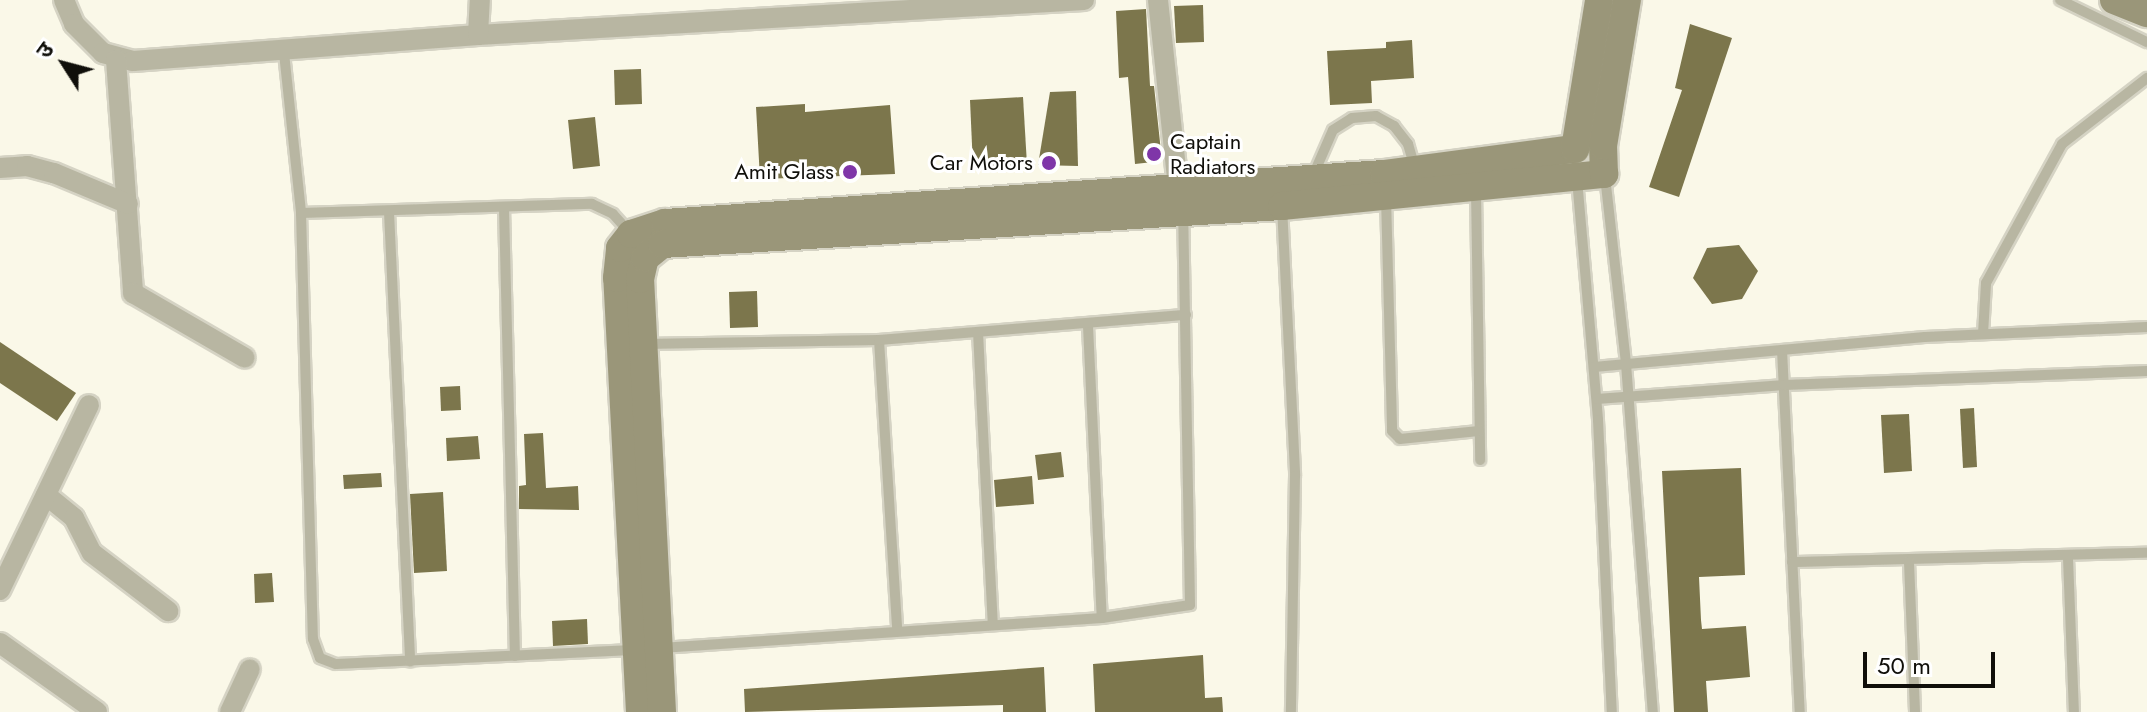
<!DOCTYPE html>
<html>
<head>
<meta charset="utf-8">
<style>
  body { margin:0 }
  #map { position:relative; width:2147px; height:712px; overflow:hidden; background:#faf8e8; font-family:Jost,"Noto Sans Devanagari",sans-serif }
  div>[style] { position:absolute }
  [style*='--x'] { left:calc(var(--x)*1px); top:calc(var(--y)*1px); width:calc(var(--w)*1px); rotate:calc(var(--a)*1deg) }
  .building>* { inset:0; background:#7c764c }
  .roads { filter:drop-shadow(2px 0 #d5d3c4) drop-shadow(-2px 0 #d5d3c4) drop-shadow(0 2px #d5d3c4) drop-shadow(0 -2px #d5d3c4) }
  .lane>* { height:10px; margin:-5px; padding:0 5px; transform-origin:5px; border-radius:5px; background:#b8b6a2 }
  .street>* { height:20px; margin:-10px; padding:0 10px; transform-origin:10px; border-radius:10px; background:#b8b6a2 }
  .secondary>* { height:28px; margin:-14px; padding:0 14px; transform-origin:14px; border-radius:14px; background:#9a9679 }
  .dots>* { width:22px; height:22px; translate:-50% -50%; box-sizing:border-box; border:4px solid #fff; border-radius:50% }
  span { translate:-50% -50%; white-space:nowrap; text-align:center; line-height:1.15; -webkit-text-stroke:6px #fff; paint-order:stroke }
  .poi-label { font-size:22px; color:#100f0a }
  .left { translate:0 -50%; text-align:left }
  .right { translate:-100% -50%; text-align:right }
  .north { position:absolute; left:24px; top:24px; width:80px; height:80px; -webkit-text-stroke:6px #fff; paint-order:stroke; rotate:306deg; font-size:22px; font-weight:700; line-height:32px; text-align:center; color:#100f0a }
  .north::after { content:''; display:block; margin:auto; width:28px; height:36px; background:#100f0a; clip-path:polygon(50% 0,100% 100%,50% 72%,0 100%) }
  .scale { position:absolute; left:1863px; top:652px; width:132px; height:36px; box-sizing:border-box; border:4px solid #100f0a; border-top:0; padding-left:10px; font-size:24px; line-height:28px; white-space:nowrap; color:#100f0a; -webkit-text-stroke:6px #fff; paint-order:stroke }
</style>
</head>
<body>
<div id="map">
  <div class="building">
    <div style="clip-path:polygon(1203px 5px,1204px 42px,1176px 43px,1174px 6px)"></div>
    <div style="clip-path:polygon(1146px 9px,1150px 86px,1154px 86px,1162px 161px,1135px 164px,1128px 77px,1119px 78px,1116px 11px)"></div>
    <div style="clip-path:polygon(1690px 24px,1732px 38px,1679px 197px,1649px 187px,1682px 90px,1675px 88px)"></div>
    <div style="clip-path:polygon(1412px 40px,1414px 78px,1371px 81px,1372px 103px,1330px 105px,1327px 51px,1386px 48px,1386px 42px)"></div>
    <div style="clip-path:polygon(641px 69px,642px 104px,615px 105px,614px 70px)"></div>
    <div style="clip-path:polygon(1076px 91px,1078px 166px,1038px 165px,1050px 92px)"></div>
    <div style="clip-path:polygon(1023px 97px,1027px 165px,973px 167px,970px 100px)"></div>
    <div style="clip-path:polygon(805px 104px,805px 112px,890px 105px,895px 174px,760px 179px,756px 107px)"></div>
    <div style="clip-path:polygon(595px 117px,600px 166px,573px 169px,568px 120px)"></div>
    <div style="clip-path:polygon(1739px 245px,1758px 271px,1742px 299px,1712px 304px,1693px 278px,1707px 248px)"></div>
    <div style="clip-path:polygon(757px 291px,758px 327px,730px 328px,729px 292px)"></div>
    <div style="clip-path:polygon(0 342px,76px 393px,57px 421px,0 383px)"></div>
    <div style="clip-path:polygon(460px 386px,461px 410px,441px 411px,440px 387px)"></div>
    <div style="clip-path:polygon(1974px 408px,1977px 467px,1963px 468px,1960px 409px)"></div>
    <div style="clip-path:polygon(1909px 414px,1912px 471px,1884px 473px,1881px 415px)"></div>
    <div style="clip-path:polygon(543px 433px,546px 488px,578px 486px,579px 510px,519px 509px,519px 486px,526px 485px,524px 434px)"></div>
    <div style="clip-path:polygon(478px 436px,480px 459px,447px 461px,446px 438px)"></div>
    <div style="clip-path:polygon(1061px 452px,1064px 477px,1038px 480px,1035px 455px)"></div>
    <div style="clip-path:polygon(1741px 468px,1745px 575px,1699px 577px,1701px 620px,1702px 629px,1746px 626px,1750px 677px,1706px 681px,1708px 712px,1674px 712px,1662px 471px)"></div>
    <div style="clip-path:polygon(381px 473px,382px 487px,344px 489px,343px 475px)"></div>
    <div style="clip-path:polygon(1032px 476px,1034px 504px,996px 507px,994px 480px)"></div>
    <div style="clip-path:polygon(443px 492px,447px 571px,414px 573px,410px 494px)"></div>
    <div style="clip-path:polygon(272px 573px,274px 602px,255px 603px,254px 574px)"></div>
    <div style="clip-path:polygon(587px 619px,588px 644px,553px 646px,552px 621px)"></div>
    <div style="clip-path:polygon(1203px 655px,1205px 698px,1222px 697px,1223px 712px,1095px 712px,1093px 664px)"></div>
    <div style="clip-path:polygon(1044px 667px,1046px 712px,1003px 712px,1003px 705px,745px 712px,744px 689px)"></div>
  </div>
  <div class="roads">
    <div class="lane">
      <div style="--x:2060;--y:0;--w:97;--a:25.8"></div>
      <div style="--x:284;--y:53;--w:161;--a:83.9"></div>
      <div style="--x:301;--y:213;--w:426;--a:88.4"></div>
      <div style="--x:313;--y:639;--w:20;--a:70"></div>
      <div style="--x:320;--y:658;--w:17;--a:21"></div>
      <div style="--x:336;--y:664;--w:297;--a:-2.7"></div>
      <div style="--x:1605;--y:176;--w:189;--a:83.6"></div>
      <div style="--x:1626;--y:364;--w:349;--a:85.6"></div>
      <div style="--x:1312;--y:178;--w:52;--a:-66.4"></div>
      <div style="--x:1333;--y:130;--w:22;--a:-32"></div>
      <div style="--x:1352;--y:118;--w:24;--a:-5"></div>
      <div style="--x:1376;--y:116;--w:21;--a:29"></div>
      <div style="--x:1394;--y:126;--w:23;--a:52"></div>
      <div style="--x:1408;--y:144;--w:26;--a:74"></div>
      <div style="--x:1577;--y:179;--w:242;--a:85"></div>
      <div style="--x:1598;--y:420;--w:292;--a:87.3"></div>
      <div style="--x:1476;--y:191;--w:269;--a:89.1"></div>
      <div style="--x:1386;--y:197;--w:234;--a:88.5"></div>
      <div style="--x:1392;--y:431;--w:11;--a:45"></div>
      <div style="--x:1400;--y:439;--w:79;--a:-5.8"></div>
      <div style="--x:1282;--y:206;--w:270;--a:87.2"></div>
      <div style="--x:1295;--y:476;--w:236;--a:91"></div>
      <div style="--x:504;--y:208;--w:448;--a:88.6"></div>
      <div style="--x:389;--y:212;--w:450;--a:87.3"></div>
      <div style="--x:301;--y:213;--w:291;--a:-1.8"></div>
      <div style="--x:592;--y:204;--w:23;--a:25"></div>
      <div style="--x:613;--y:214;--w:24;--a:48"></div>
      <div style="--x:1088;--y:326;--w:292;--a:87.3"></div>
      <div style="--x:978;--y:332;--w:292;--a:87.1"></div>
      <div style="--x:1983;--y:334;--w:51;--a:-86.6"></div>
      <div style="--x:1986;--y:283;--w:158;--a:-61.3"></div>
      <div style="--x:2062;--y:144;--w:108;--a:-37.8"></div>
      <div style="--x:879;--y:340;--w:291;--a:86.4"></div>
      <div style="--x:643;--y:344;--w:236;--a:-1"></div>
      <div style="--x:879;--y:340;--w:308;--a:-4.7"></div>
      <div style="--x:1782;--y:350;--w:362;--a:87.2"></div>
      <div style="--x:1594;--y:367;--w:332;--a:-5.2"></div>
      <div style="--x:1925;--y:337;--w:222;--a:-2.6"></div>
      <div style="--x:1597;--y:399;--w:188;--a:-4.3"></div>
      <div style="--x:1784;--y:385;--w:363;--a:-2.2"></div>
      <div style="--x:2068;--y:558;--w:154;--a:87.8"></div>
      <div style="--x:1792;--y:562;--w:355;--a:-1.5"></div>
      <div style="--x:1909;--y:562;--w:150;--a:87.7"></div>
      <div style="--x:661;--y:648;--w:442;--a:-3.9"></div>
      <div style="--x:1102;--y:618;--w:89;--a:-8.4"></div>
      <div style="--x:1190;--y:605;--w:392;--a:-91"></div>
    </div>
    <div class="street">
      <div style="--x:64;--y:0;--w:26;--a:67"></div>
      <div style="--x:74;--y:24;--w:41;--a:45"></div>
      <div style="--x:103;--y:53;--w:31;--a:15"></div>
      <div style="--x:133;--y:61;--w:346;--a:-4.3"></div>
      <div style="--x:478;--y:35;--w:607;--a:-3.31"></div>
      <div style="--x:1158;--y:0;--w:199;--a:83.9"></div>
      <div style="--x:478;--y:35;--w:35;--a:-87"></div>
      <div style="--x:116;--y:60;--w:234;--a:85.8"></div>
      <div style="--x:133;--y:293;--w:129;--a:30.1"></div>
      <div style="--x:0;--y:168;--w:27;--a:-4"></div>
      <div style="--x:27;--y:166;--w:28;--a:15"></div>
      <div style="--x:54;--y:173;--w:80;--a:22.7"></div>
      <div style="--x:46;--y:495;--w:36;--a:39"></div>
      <div style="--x:74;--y:518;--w:39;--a:63"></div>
      <div style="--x:92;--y:553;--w:96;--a:37.3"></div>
      <div style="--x:0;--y:590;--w:205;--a:-64.3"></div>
      <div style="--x:0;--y:643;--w:119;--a:35.4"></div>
      <div style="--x:230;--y:712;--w:47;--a:-65.1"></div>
    </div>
    <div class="secondary">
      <div style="--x:2114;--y:0;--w:35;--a:22"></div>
      <div style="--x:640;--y:712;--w:435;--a:-93"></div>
      <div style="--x:617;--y:278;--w:30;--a:-84"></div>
      <div style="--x:620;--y:248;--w:18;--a:-52"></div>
      <div style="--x:631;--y:234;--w:36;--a:-18"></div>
      <div style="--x:665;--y:223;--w:721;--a:-3.9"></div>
      <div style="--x:1384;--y:174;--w:193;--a:-7.5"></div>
      <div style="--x:1575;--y:149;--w:151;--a:-80.8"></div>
      <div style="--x:662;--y:712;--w:434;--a:-92.9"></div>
      <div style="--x:640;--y:279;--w:22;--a:-77"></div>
      <div style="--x:645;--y:258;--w:22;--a:-39"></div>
      <div style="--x:662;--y:244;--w:621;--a:-3.51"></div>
      <div style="--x:1282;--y:206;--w:324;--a:-5.7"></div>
      <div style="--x:1604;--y:174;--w:28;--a:-92"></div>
      <div style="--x:1603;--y:146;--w:148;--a:-80.7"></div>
    </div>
  </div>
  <div class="dots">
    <div style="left:1154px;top:154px;background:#7f36a8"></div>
    <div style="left:1049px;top:163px;background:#7f36a8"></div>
    <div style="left:850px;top:172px;background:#7f36a8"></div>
  </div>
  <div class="poi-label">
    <span class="left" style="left:1170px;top:154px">Captain<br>Radiators</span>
    <span class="right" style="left:1033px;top:163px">Car Motors</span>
    <span class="right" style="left:834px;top:172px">Amit Glass</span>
  </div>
  <div class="north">उ</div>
  <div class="scale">50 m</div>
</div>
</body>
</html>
